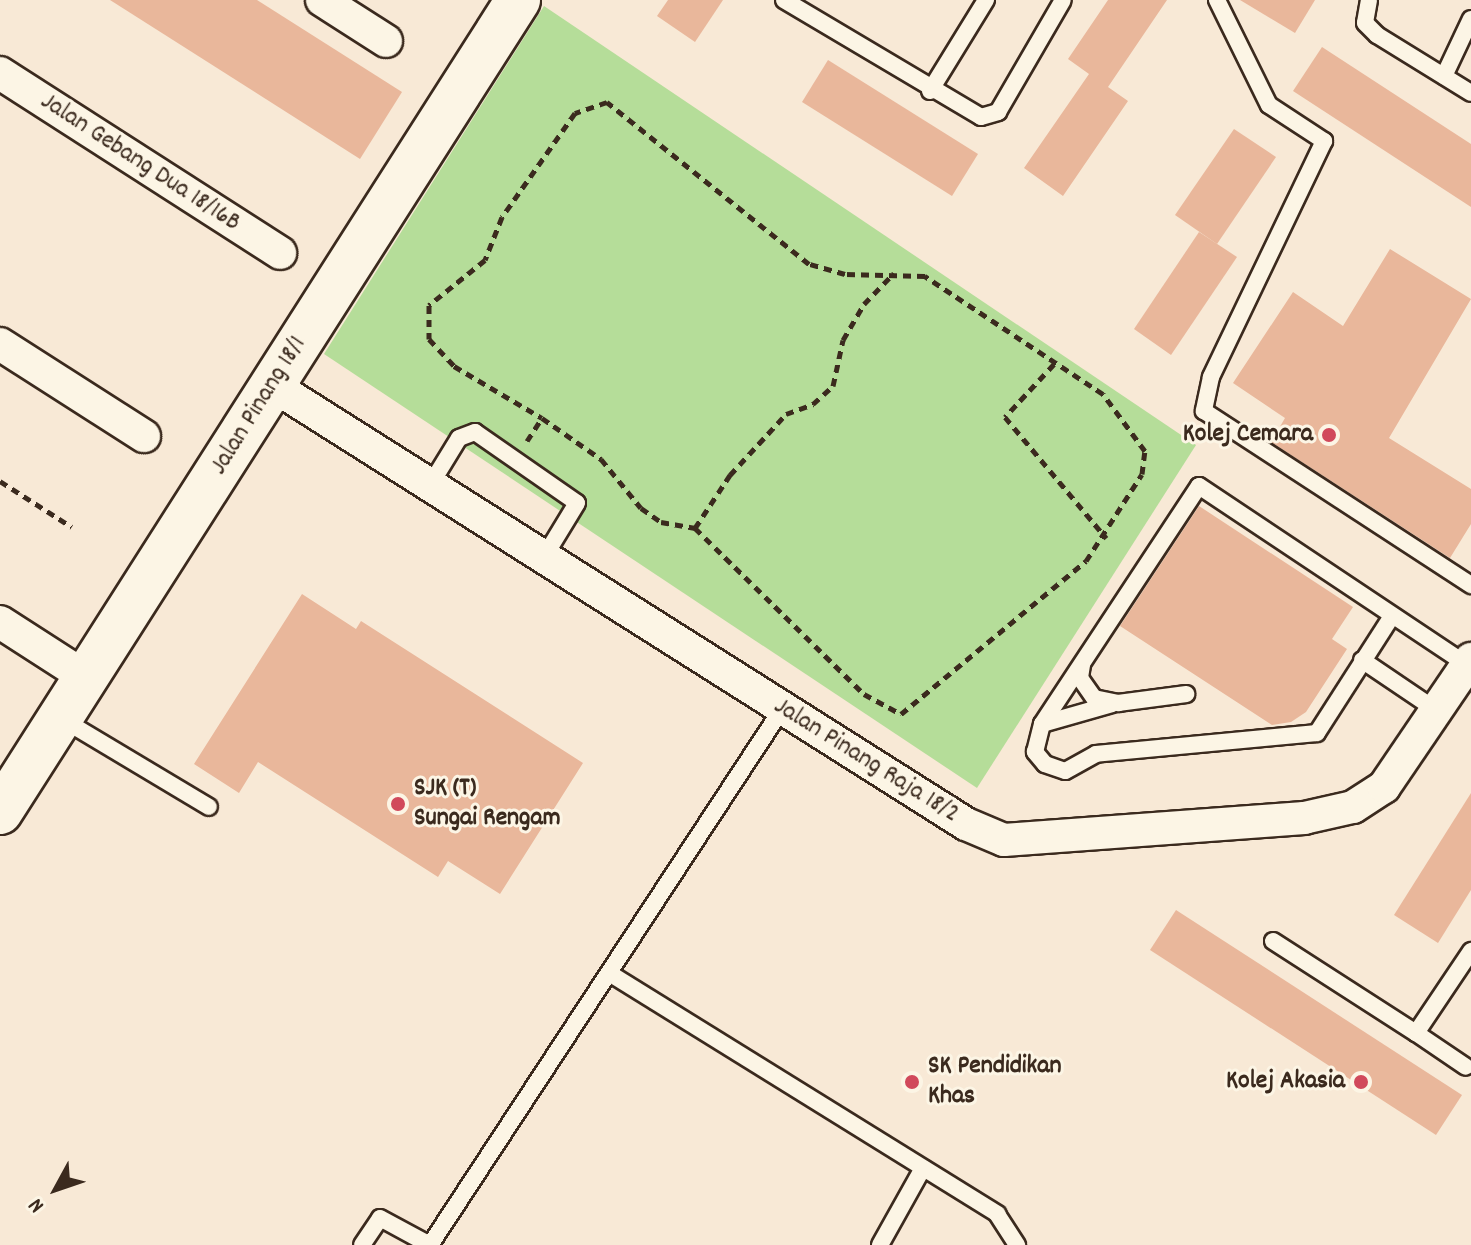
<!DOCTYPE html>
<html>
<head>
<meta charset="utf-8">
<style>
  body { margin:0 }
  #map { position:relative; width:1471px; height:1245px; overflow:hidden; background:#f8e9d6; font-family:Dekko,sans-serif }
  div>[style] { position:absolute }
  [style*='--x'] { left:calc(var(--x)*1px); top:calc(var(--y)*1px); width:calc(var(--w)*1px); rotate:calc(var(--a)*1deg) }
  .green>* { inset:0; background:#b5dd99 }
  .building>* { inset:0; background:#e9b79b }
  .path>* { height:5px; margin-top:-2.5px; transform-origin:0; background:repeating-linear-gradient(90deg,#3b2a1e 0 8px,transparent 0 14px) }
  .roads { filter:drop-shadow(2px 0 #3b2a1e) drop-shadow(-2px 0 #3b2a1e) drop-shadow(0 2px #3b2a1e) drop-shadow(0 -2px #3b2a1e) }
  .lane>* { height:16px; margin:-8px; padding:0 8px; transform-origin:8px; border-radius:8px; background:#fcf5e5 }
  .street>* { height:32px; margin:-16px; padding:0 16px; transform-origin:16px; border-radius:16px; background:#fcf5e5 }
  .secondary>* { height:44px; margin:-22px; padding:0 22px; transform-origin:22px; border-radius:22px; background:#fcf5e5 }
  .dots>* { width:22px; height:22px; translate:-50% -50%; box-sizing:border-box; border:4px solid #fcf5e5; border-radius:50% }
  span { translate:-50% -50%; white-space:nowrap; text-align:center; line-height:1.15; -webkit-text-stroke:6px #fcf5e5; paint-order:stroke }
  .street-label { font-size:26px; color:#3b2a1e }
  .poi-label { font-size:26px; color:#3b2a1e; font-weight:700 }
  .right { translate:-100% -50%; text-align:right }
  .left { translate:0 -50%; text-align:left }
  .north { position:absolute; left:16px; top:1149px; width:80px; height:80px; -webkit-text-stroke:6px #fcf5e5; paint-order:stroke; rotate:230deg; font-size:22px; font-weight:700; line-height:32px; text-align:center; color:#3b2a1e }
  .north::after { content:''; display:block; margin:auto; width:28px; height:36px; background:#3b2a1e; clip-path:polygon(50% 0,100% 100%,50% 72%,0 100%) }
</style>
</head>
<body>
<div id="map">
  <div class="green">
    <div style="clip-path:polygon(544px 6px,1196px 445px,977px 788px,324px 354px)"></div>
  </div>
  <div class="building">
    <div style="clip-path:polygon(110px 0,257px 0,402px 92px,360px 159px)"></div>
    <div style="clip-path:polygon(668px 0,723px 0,695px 42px,657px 16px)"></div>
    <div style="clip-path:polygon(1108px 0,1167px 0,1108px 87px,1128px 101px,1063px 196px,1024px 168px,1089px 74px,1068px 59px)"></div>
    <div style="clip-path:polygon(1240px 0,1315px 0,1295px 33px)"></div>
    <div style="clip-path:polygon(1322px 47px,1471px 144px,1471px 207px,1293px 91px)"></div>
    <div style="clip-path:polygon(828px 60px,978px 154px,952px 196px,802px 102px)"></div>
    <div style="clip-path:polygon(1234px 129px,1276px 157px,1217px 244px,1175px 215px)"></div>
    <div style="clip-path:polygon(1199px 232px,1237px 257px,1171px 355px,1134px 329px)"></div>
    <div style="clip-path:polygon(1390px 249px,1471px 299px,1389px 438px,1471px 489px,1471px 524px,1450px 558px,1271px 442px,1285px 418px,1233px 383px,1293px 292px,1343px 326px)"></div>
    <div style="clip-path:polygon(1199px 506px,1353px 607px,1332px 639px,1347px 649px,1306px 712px,1291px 722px,1272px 725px,1120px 626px)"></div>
    <div style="clip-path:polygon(302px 594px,356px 629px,361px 621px,583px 763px,500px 894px,448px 861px,438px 877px,258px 762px,239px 793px,194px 764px)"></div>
    <div style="clip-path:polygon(1471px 793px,1471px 890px,1438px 943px,1394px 915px)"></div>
    <div style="clip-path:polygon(1176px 910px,1462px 1095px,1436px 1135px,1150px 950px)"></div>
  </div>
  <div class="path">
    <div style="--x:1054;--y:364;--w:72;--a:132.8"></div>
    <div style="--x:1005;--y:417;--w:158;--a:50.1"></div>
    <div style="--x:527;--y:441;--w:27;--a:-57"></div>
    <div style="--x:542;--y:418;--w:72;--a:34.8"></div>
    <div style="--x:601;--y:459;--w:63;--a:50.8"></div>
    <div style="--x:641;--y:508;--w:24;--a:35"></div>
    <div style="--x:661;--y:522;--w:35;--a:10"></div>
    <div style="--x:695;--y:528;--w:237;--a:44.5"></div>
    <div style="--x:864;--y:694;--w:42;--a:28.4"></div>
    <div style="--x:901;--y:714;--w:240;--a:-39.6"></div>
    <div style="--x:1086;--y:561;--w:103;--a:-57.2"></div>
    <div style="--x:1142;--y:474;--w:23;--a:-83"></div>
    <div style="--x:1145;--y:451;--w:71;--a:-126.4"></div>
    <div style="--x:1103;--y:394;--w:214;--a:-146.5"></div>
    <div style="--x:925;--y:276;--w:80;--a:-178.6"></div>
    <div style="--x:845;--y:274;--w:37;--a:-164"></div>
    <div style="--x:809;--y:264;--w:259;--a:-141.3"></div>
    <div style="--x:607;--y:102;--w:34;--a:161"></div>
    <div style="--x:575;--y:113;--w:127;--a:125.1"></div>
    <div style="--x:502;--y:217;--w:46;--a:111.6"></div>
    <div style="--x:485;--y:260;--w:72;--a:141.2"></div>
    <div style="--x:429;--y:305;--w:34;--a:90"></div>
    <div style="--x:429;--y:339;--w:37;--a:47"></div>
    <div style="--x:454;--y:366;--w:102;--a:30.6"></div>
    <div style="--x:0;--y:481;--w:85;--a:32.6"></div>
    <div style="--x:695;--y:528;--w:64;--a:-56.6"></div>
    <div style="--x:730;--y:475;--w:83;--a:-47.4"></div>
    <div style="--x:786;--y:414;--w:29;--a:-20"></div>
    <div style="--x:813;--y:404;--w:27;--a:-42"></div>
    <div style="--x:833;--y:386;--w:47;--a:-77.7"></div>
    <div style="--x:843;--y:340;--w:42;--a:-59.7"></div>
    <div style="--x:864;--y:304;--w:43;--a:-45.9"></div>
  </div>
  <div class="roads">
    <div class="lane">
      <div style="--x:784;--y:0;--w:229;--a:30.7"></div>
      <div style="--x:981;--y:117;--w:18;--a:-16"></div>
      <div style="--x:998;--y:112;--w:129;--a:-59.9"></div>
      <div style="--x:1217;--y:0;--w:117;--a:63.7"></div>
      <div style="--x:1269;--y:105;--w:66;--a:33.2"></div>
      <div style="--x:1324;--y:141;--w:262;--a:115.6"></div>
      <div style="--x:1211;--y:377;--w:35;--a:102"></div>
      <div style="--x:1204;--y:411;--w:319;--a:33.1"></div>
      <div style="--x:1369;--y:0;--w:23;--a:100"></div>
      <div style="--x:1365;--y:23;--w:17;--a:45"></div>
      <div style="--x:1377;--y:35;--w:110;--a:31.7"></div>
      <div style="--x:1444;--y:76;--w:63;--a:-64.7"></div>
      <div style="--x:930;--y:91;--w:107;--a:-58.4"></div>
      <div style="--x:429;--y:487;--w:57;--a:-58.5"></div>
      <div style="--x:459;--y:438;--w:17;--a:-21"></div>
      <div style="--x:475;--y:432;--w:124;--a:34.8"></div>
      <div style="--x:577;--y:503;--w:66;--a:121.3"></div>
      <div style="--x:1392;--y:616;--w:139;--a:122.7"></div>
      <div style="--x:1317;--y:733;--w:222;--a:174.6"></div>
      <div style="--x:1096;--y:754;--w:35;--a:151"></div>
      <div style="--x:1065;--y:771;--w:21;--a:-161"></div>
      <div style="--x:1045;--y:764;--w:16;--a:-130"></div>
      <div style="--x:1035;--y:752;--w:29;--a:-76"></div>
      <div style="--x:1042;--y:724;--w:285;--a:-56.6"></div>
      <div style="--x:1199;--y:486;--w:322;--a:33.7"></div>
      <div style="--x:1362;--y:660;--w:89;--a:34"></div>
      <div style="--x:1082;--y:665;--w:13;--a:99"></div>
      <div style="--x:1080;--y:678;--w:24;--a:55"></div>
      <div style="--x:1094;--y:698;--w:25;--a:12"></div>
      <div style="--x:1118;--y:703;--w:69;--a:-7.5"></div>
      <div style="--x:62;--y:719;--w:171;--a:30.9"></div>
      <div style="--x:1042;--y:724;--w:73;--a:-15.9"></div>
      <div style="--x:1273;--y:941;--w:170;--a:32.8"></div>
      <div style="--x:1416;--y:1033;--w:99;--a:-56.1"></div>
      <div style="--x:609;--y:973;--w:457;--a:31.8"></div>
      <div style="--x:997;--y:1214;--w:37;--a:57"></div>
      <div style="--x:1416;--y:1033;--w:60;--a:34.2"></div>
      <div style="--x:432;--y:1242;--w:638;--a:-56.71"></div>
      <div style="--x:362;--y:1245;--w:32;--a:-56"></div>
      <div style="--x:380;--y:1218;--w:57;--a:28.4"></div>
      <div style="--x:880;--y:1245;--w:88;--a:-60.8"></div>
    </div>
    <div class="street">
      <div style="--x:322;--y:0;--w:76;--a:32.6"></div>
      <div style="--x:0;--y:73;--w:333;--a:32.7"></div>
      <div style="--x:0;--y:344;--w:171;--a:32.6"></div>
      <div style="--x:272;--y:385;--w:821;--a:32.32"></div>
      <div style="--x:966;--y:824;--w:41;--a:22.8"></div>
      <div style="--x:1004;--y:840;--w:301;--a:-4.2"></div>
      <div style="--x:1304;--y:818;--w:50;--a:-12.7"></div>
      <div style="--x:1353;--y:807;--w:37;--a:-33"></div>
      <div style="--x:1384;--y:787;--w:155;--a:-55.8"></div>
      <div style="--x:0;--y:622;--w:103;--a:32.8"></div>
    </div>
    <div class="secondary">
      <div style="--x:0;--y:812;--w:963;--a:-57.46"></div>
    </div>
  </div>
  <div class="dots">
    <div style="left:1329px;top:435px;background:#d1495b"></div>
    <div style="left:398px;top:804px;background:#d1495b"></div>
    <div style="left:912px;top:1082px;background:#d1495b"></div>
    <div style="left:1361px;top:1082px;background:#d1495b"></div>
  </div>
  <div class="street-label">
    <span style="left:140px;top:163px;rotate:33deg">Jalan Gebang Dua 18/16B</span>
    <span style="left:259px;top:406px;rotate:-58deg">Jalan Pinang 18/1</span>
    <span style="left:866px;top:761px;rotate:32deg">Jalan Pinang Raja 18/2</span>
  </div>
  <div class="poi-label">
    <span class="right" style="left:1313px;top:435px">Kolej Cemara</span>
    <span class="left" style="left:414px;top:804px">SJK (T)<br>Sungai Rengam</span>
    <span class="left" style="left:928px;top:1082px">SK Pendidikan<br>Khas</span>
    <span class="right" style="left:1345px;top:1082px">Kolej Akasia</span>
  </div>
  <div class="north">N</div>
</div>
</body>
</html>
